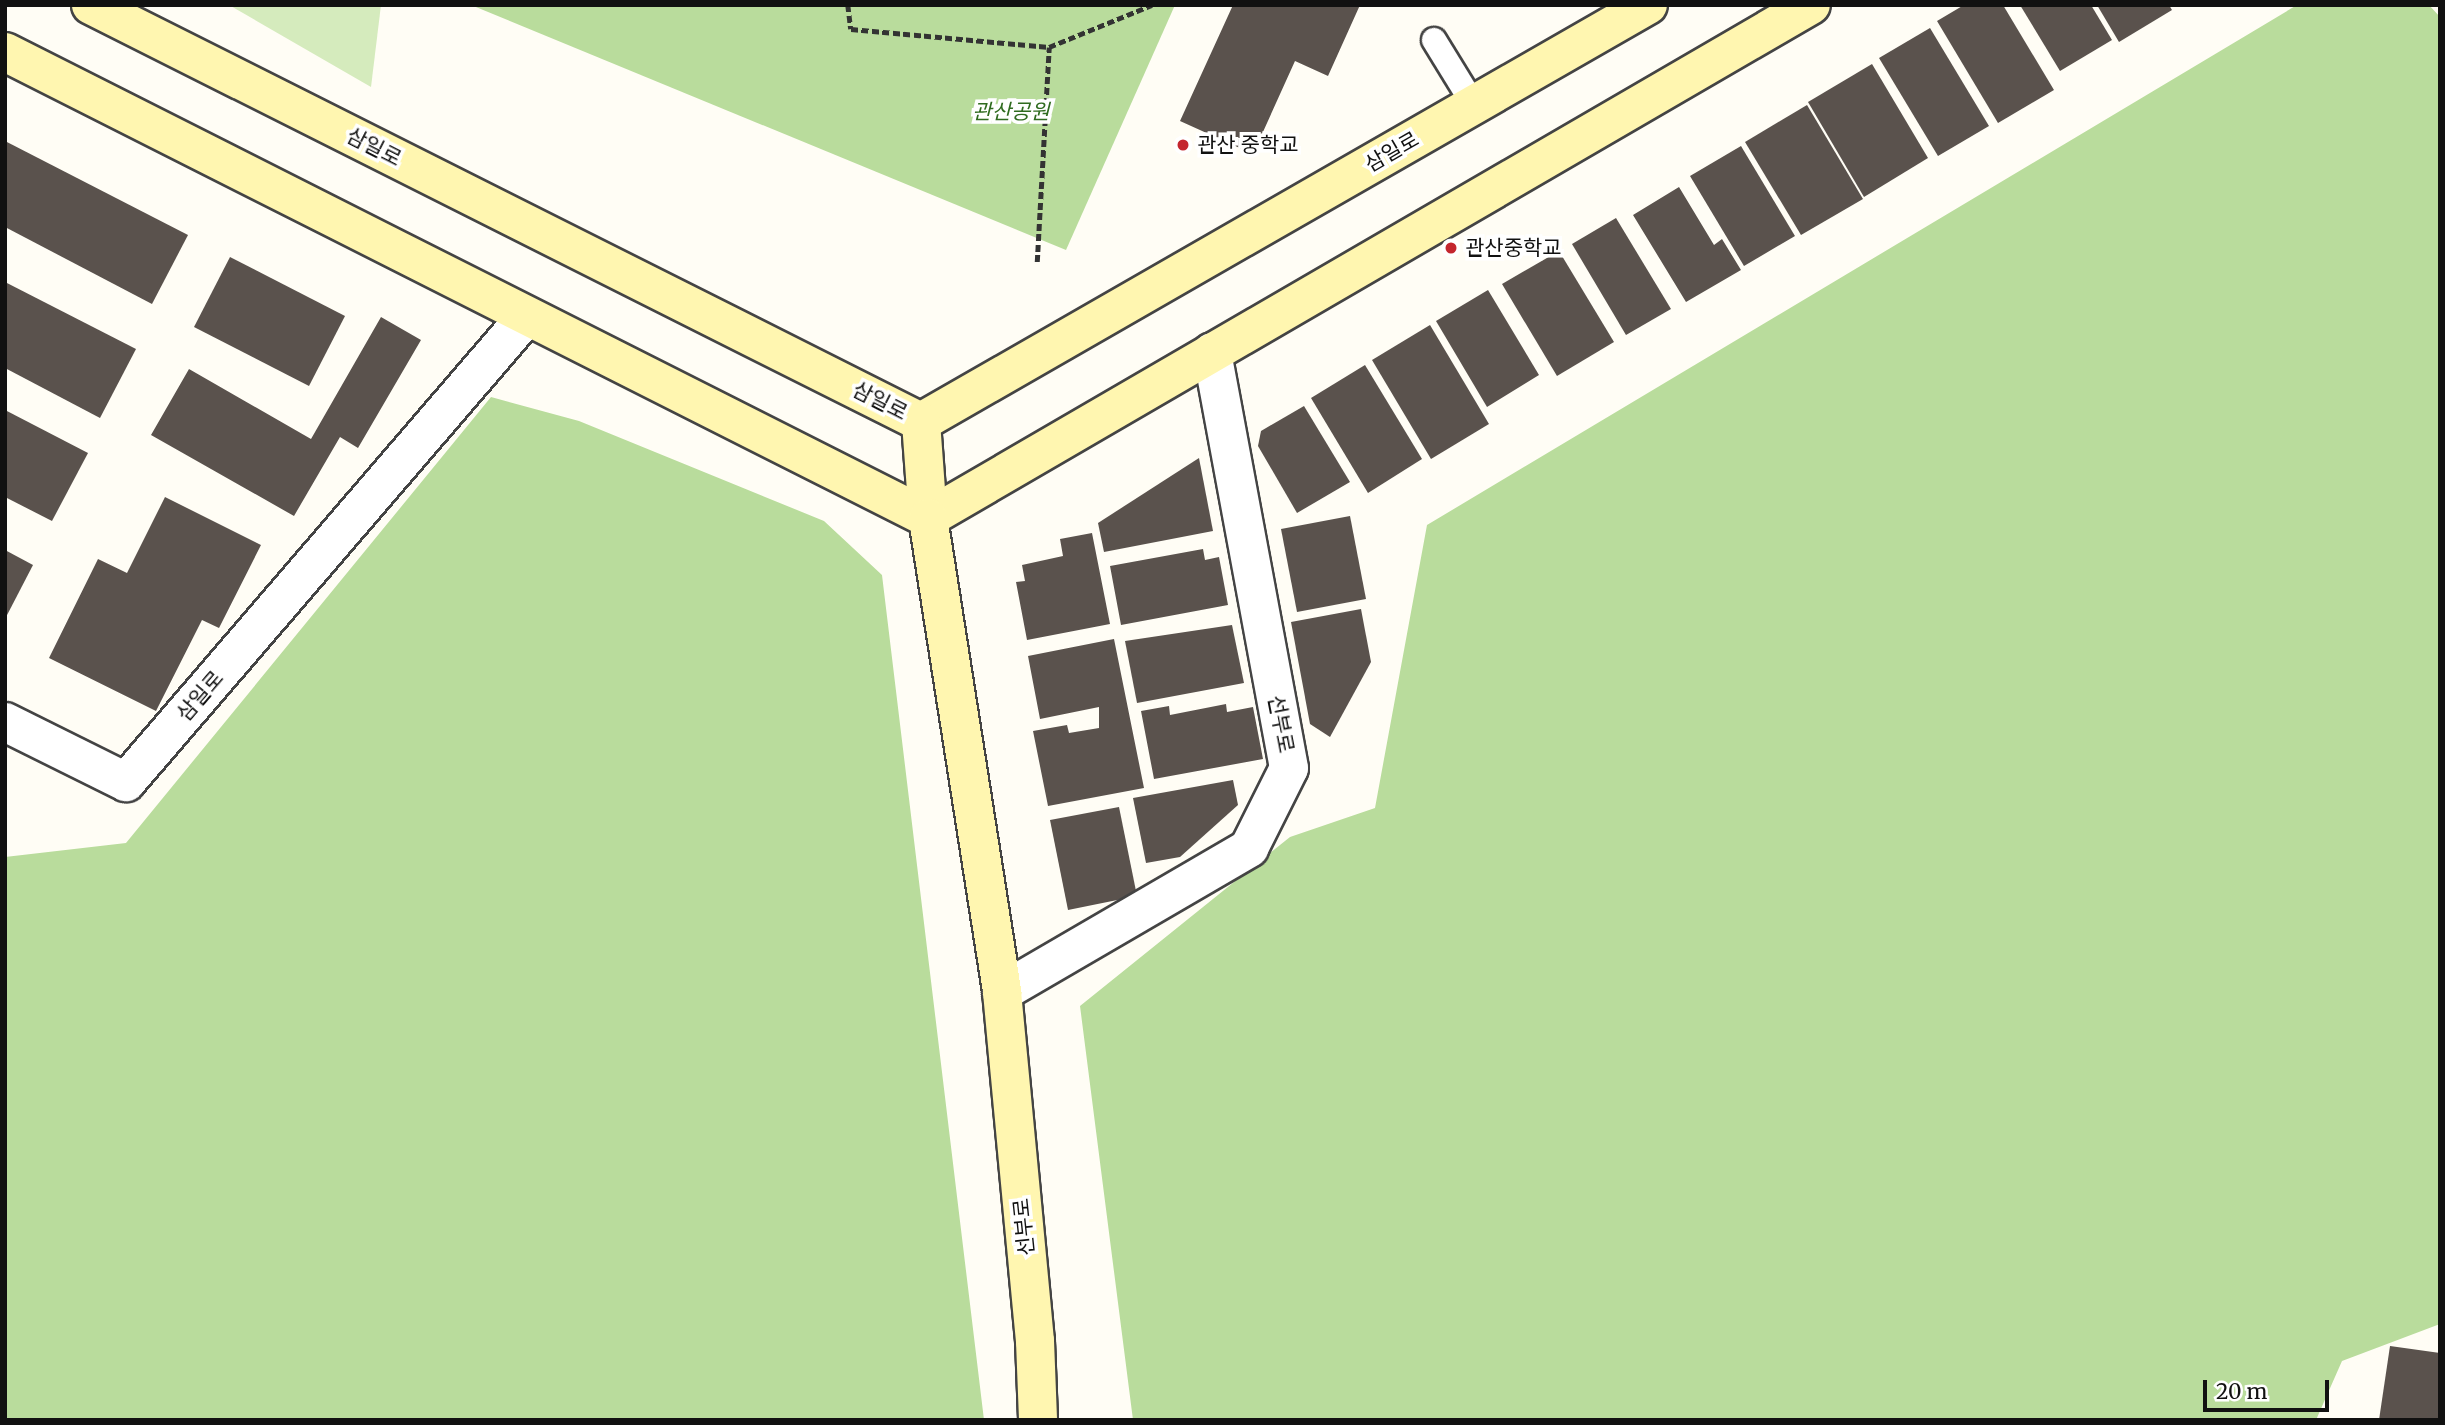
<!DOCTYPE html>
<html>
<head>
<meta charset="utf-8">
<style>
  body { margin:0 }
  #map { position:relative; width:2445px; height:1425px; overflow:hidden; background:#fffdf5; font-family:Merriweather,"Noto Sans KR",serif }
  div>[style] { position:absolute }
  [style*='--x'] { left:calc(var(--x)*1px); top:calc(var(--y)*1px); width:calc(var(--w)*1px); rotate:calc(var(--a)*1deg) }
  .green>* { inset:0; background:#d5ebbd }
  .forest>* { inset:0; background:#b9dc9c }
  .building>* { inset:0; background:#5a524d }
  .path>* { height:4.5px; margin-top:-2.25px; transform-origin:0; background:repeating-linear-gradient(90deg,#333 0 7px,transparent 0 10.5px) }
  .roads { filter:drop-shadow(2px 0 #444) drop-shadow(-2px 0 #444) drop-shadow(0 2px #444) drop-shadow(0 -2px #444) }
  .lane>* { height:24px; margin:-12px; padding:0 12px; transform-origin:12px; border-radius:12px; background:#fff }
  .street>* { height:38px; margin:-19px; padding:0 19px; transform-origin:19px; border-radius:19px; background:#fff }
  .secondary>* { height:38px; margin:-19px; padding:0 19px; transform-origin:19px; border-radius:19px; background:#fff6b0 }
  .dots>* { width:19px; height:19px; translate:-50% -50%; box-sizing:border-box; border:4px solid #fff; border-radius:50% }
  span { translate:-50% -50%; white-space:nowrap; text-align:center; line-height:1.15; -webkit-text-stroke:7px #fff; paint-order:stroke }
  .park-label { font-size:21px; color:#2f6b1f; font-style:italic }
  .poi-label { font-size:21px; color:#111 }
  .left { translate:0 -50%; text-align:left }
  .street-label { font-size:21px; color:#111 }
  .frame { position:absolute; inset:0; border:7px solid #111; pointer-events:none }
  .scale { position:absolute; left:2203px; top:1380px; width:126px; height:32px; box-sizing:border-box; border:4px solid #111; border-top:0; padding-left:9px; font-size:21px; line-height:24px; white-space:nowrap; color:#111; -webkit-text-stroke:5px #fff; paint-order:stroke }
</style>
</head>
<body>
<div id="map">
  <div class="green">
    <div style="clip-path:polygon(229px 5px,381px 5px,371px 87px)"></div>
  </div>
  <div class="forest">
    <div style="clip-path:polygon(471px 5px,1175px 5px,1066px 250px)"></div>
    <div style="clip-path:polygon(2297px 5px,2429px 5px,2440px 17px,2440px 1324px,2342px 1361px,2316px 1420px,1133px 1420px,1080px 1006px,1290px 837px,1375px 808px,1427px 525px)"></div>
    <div style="clip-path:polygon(491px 397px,579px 421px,824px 521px,882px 575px,984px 1420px,5px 1420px,5px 857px,126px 843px)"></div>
  </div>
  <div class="building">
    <div style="clip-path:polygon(1233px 5px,1360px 5px,1328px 76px,1295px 61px,1253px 154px,1180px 121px)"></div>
    <div style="clip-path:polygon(1964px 5px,2003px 5px,2054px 90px,1998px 123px,1937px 21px)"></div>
    <div style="clip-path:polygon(2020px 5px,2091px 5px,2112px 40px,2060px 71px)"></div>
    <div style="clip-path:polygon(2097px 5px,2169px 5px,2172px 10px,2119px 42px)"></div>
    <div style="clip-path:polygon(1930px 28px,1989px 126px,1938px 156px,1879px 58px)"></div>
    <div style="clip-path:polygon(1872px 64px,1928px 158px,1864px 197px,1808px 102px)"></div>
    <div style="clip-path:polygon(1807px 105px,1863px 199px,1801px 235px,1745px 142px)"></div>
    <div style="clip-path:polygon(5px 141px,188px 235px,152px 304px,5px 227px)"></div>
    <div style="clip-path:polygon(1741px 146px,1795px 236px,1744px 266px,1690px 176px)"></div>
    <div style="clip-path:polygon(1679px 187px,1714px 245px,1722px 239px,1741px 270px,1686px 302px,1633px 215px)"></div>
    <div style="clip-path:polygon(1616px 218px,1671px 309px,1626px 335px,1572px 244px)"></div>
    <div style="clip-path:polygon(1559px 251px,1614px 342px,1557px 376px,1502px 284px)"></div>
    <div style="clip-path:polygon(230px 257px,345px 316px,309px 386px,194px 327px)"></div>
    <div style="clip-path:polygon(5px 282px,136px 349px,100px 418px,5px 368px)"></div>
    <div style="clip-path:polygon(1488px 290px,1539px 375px,1487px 407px,1436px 321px)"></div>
    <div style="clip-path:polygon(381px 317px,421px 340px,358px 448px,340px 437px,294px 516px,151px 435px,189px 369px,311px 439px)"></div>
    <div style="clip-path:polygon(1430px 325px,1489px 424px,1431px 459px,1372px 360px)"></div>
    <div style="clip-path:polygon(1365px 365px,1422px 459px,1368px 493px,1311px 398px)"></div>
    <div style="clip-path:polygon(1304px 406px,1350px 482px,1297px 513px,1258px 446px,1261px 431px)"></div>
    <div style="clip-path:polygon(5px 410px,88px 453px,52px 521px,5px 497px)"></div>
    <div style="clip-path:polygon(1199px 458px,1213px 531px,1104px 552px,1098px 523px)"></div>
    <div style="clip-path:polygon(165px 497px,261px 545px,219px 628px,202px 620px,156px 711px,49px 658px,98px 559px,127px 573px)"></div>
    <div style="clip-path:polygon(1350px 516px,1366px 599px,1297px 612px,1281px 529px)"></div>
    <div style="clip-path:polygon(1092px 533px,1110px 624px,1027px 640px,1016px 582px,1025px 581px,1022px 565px,1063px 556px,1060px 539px)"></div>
    <div style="clip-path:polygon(1203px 549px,1205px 560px,1219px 557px,1228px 605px,1121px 625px,1110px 566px)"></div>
    <div style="clip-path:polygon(5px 550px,33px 565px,5px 619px)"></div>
    <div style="clip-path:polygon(1361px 609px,1371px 662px,1330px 737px,1310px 724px,1291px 622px)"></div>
    <div style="clip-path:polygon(1232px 625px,1244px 683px,1137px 703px,1125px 641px)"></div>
    <div style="clip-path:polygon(1114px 639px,1144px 788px,1048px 806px,1033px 731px,1067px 725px,1069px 733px,1099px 728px,1099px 707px,1040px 719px,1028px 656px)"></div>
    <div style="clip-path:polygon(1226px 704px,1227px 712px,1253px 707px,1263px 759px,1154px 779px,1141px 711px,1169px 706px,1170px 715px)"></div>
    <div style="clip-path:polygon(1233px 780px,1238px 805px,1180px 857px,1146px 863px,1133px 798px)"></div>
    <div style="clip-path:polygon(1119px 807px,1137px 896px,1068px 910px,1050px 820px)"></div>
    <div style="clip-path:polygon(2390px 1346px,2440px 1353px,2440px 1420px,2379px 1420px)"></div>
  </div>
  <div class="path">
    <div style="--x:848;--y:5;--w:24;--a:83"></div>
    <div style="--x:851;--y:29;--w:199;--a:5.2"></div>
    <div style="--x:1049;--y:47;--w:111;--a:-22.2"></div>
    <div style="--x:1037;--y:262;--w:215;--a:-86.8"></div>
  </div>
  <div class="roads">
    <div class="lane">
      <div style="--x:1434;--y:40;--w:76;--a:58.4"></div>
    </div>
    <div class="street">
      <div style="--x:5;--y:722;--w:135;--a:26.4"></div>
      <div style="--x:126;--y:782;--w:613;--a:-49.3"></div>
      <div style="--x:1002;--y:992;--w:286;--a:-30.2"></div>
      <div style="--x:1249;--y:848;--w:89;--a:-63.4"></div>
      <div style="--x:1289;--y:768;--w:423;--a:-100.5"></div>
    </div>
    <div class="secondary">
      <div style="--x:91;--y:5;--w:929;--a:26.68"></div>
      <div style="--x:921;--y:422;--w:838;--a:-29.84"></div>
      <div style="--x:5;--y:52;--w:1034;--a:26.79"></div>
      <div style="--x:928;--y:518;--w:1021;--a:-30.16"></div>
      <div style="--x:921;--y:422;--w:96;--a:85.8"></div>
      <div style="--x:928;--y:518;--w:480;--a:81.1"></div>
      <div style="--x:1002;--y:992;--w:351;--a:84.6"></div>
      <div style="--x:1035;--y:1341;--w:79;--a:87.8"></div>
    </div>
  </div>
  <div class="dots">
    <div style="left:1183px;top:145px;background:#c4262e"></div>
    <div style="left:1451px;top:248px;background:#c4262e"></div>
  </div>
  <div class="park-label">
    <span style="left:1011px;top:112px">관산공원</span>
  </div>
  <div class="poi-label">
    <span class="left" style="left:1197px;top:145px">관산 중학교</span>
    <span class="left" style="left:1465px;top:248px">관산중학교</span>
  </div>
  <div class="street-label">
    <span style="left:374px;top:147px;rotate:27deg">삼일로</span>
    <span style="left:1392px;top:152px;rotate:-30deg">삼일로</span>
    <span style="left:880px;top:401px;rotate:27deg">삼일로</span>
    <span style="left:200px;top:696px;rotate:-49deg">삼일로</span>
    <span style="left:1281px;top:724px;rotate:79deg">선부로</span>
    <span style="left:1024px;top:1227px;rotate:-96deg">선부로</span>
  </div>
  <div class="frame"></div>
  <div class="scale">20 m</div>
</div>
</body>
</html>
